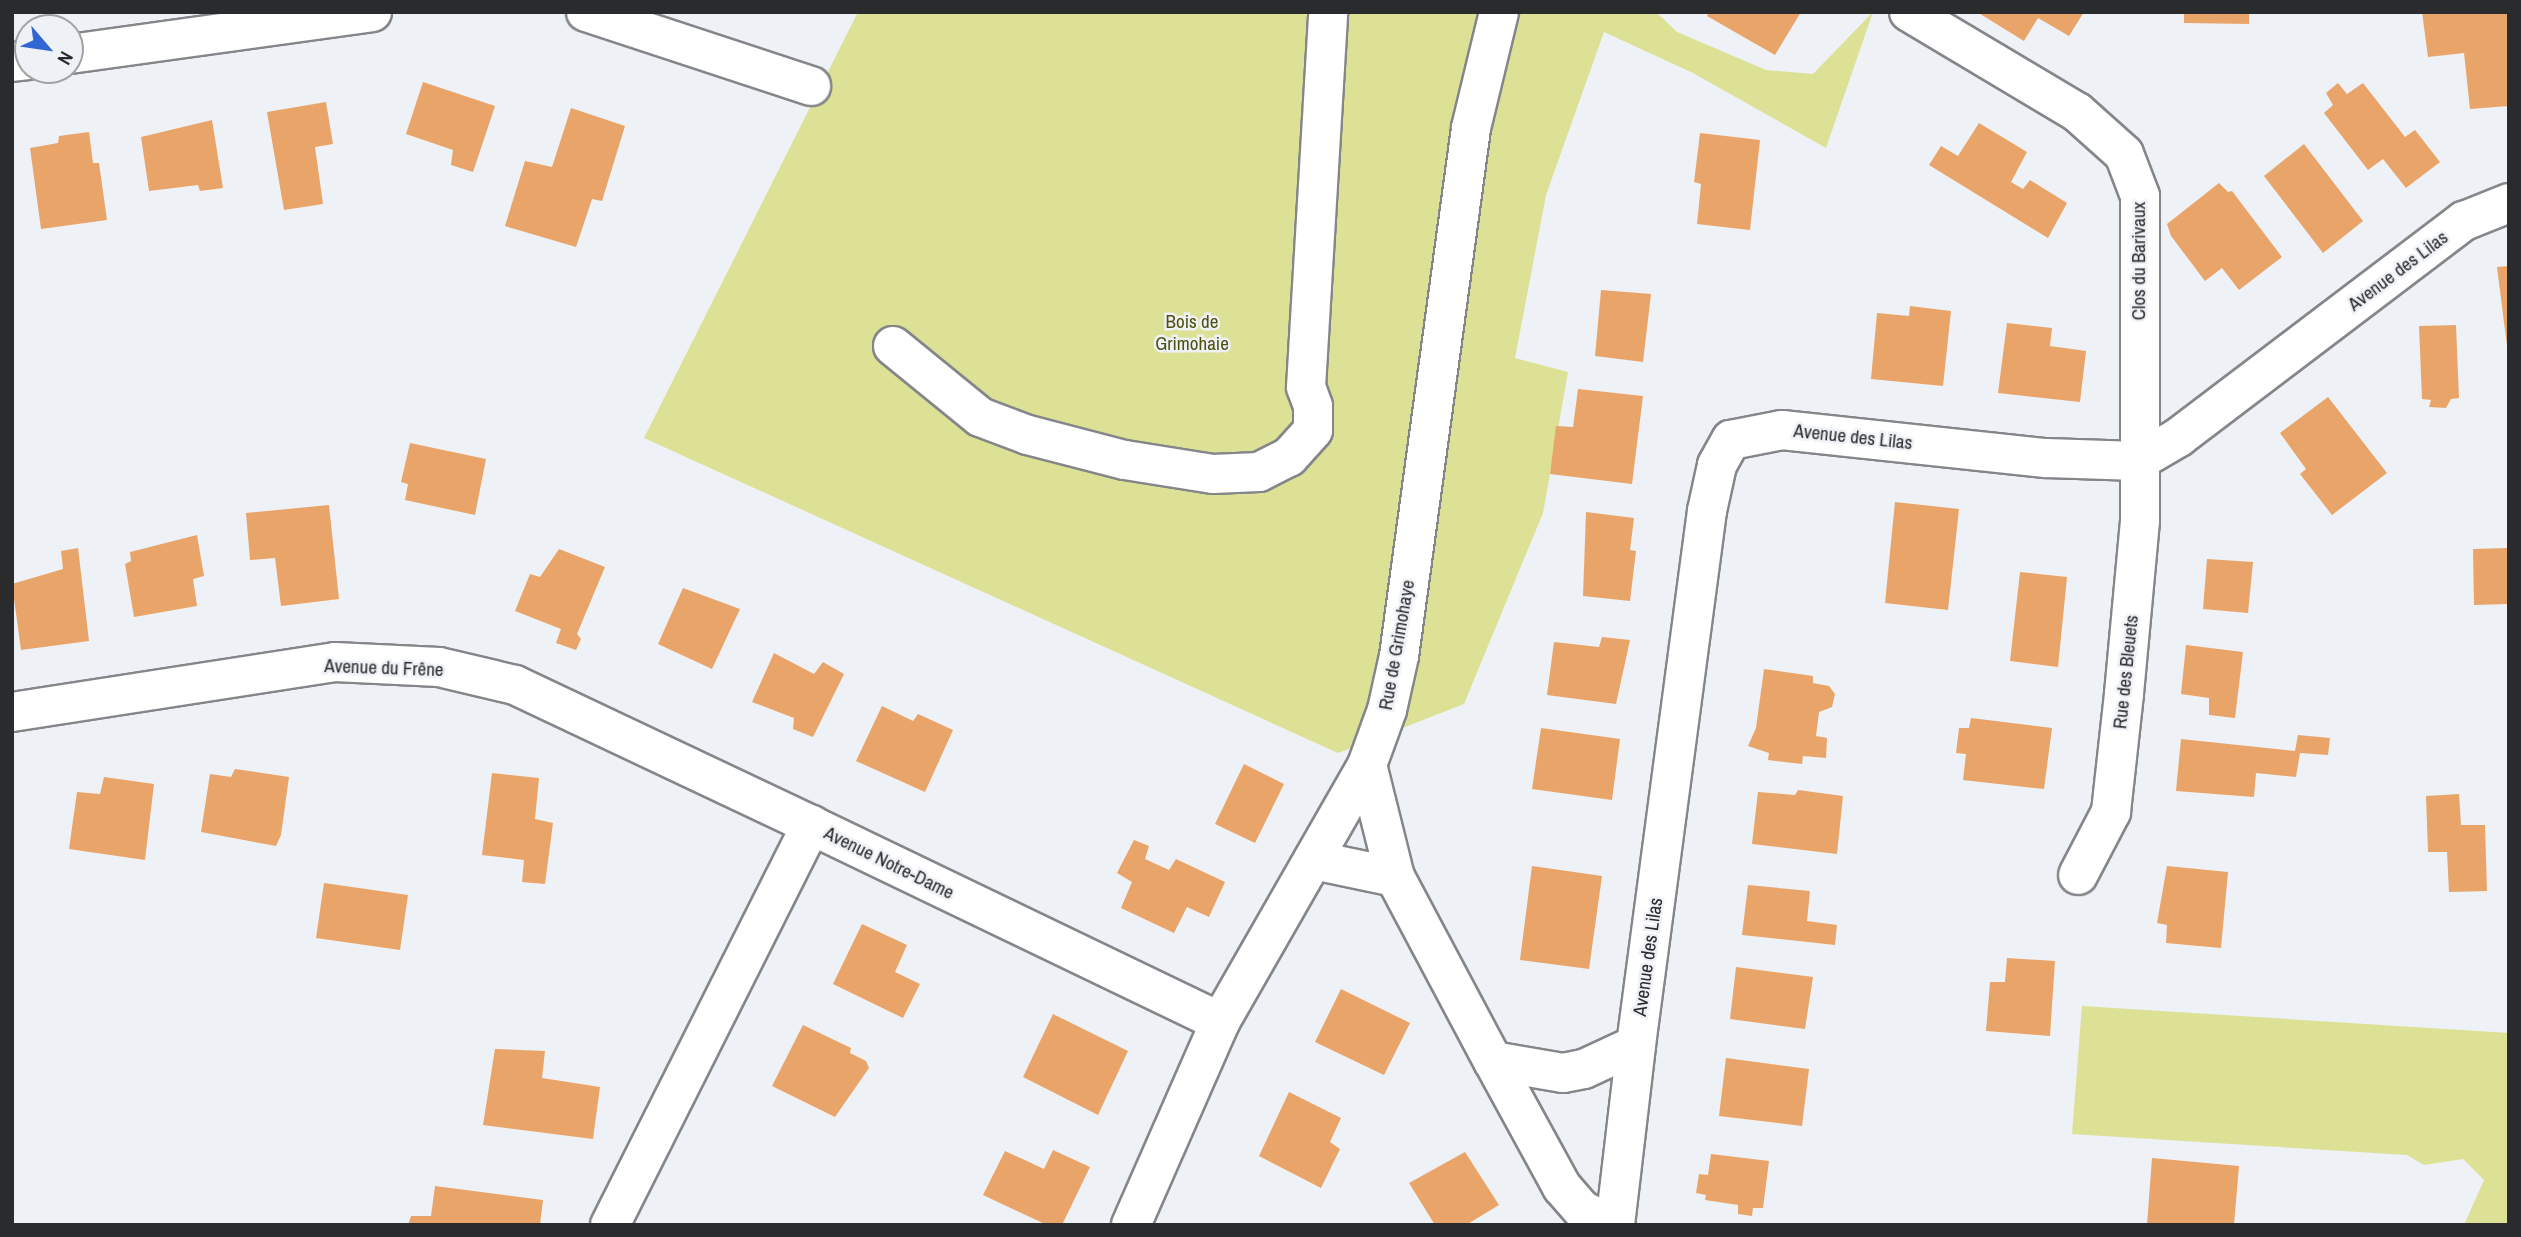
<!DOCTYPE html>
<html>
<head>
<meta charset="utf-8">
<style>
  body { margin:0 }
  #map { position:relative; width:2521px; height:1237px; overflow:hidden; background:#eef1f5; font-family:"Archivo Narrow",sans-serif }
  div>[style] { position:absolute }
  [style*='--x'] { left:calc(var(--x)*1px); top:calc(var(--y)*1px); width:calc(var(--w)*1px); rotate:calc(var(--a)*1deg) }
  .green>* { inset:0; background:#dde195 }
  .building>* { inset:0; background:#e9a569 }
  .roads { filter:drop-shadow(2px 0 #84868a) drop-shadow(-2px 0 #84868a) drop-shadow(0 2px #84868a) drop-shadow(0 -2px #84868a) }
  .street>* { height:38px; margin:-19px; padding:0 19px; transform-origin:19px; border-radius:19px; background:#fff }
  span { translate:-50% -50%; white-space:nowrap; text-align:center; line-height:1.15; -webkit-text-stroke:5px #eef1f5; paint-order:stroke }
  .street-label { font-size:19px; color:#2a2b2d }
  .park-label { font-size:19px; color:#4f500d }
  .frame { position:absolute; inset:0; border:14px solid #2a2b2d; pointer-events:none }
  .north { position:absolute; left:14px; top:14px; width:70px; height:70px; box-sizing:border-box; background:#eef1f5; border:2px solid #a0a2a5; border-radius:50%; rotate:119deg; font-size:19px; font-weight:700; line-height:28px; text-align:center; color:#2a2b2d }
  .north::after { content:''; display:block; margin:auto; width:24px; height:32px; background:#3266d5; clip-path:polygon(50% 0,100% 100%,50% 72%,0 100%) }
</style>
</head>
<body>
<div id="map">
  <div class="green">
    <div style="clip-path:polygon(858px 12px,1656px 12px,1677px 32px,1766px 70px,1813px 74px,1873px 12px,1826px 148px,1693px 73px,1604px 32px,1546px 195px,1515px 358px,1568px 372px,1543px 513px,1464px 704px,1338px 753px,644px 438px)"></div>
    <div style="clip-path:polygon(2082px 1006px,2509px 1033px,2509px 1225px,2464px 1225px,2484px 1180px,2463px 1159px,2424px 1165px,2407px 1155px,2072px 1134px)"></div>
  </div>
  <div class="building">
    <div style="clip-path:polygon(1709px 12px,1801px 12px,1775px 55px,1707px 16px)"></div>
    <div style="clip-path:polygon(1977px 12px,2084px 12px,2069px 36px,2038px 18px,2024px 41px)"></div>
    <div style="clip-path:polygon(2184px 12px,2249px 12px,2249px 24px,2184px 23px)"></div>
    <div style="clip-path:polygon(2422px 12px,2509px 12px,2509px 106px,2470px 109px,2464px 53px,2428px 57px)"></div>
    <div style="clip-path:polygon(423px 82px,495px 106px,473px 172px,451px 165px,453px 150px,406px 134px)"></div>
    <div style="clip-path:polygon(2338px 83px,2347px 94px,2363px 83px,2405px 137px,2415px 130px,2440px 162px,2406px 188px,2383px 159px,2368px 170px,2324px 113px,2333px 105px,2326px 93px)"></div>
    <div style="clip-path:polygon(326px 102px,333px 144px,315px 147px,323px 204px,284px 210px,267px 112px)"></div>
    <div style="clip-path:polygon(571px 108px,625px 126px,602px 201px,592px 199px,576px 247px,505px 226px,525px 161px,552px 167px)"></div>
    <div style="clip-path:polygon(212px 120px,223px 188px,200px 191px,198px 185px,149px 191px,141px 137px)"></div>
    <div style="clip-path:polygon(1979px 123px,2027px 152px,2011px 182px,2023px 189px,2030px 180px,2067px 203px,2048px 238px,1929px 165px,1941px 146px,1958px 156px)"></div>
    <div style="clip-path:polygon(89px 132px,93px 163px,99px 163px,107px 220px,41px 229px,30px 148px,58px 143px,59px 136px)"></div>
    <div style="clip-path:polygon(1700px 133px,1760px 140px,1750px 230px,1697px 224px,1701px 184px,1694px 182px)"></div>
    <div style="clip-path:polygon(2304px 144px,2363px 221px,2323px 253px,2264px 176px)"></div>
    <div style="clip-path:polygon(2219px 183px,2228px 192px,2232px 191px,2282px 257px,2239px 290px,2222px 268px,2205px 281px,2171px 236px,2167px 224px)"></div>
    <div style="clip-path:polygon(2509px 266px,2509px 345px,2507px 346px,2497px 267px)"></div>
    <div style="clip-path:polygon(1601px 290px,1651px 294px,1643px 362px,1595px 356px)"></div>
    <div style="clip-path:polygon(1910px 306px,1951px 311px,1943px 386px,1871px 379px,1877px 313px,1909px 316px)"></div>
    <div style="clip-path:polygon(2007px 323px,2052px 328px,2050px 346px,2086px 351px,2080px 402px,1998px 393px)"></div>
    <div style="clip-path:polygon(2456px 325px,2459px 398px,2451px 399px,2446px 408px,2429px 407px,2431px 400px,2422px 399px,2419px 326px)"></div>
    <div style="clip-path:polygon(1578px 389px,1643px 396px,1632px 484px,1550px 474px,1556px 426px,1573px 427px)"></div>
    <div style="clip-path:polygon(2328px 397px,2387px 473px,2332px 515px,2300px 474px,2306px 469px,2280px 433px)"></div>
    <div style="clip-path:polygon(410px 443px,486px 459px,475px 515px,405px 500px,408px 484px,401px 482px)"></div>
    <div style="clip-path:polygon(1895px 502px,1959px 509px,1948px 610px,1885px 603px)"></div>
    <div style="clip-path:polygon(329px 505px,339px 599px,281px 606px,275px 558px,250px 560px,246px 513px)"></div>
    <div style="clip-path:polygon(1586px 512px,1634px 518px,1630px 550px,1636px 551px,1630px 601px,1583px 596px)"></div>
    <div style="clip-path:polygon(197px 535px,204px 576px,193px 579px,197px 606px,134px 617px,125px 564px,131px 561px,130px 552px)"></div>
    <div style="clip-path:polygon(78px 548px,89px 641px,21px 650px,12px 584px,63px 569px,61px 551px)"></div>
    <div style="clip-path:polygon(2509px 548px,2509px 604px,2474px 605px,2473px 549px)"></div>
    <div style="clip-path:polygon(559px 549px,605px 567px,577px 634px,581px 639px,576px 650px,556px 643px,561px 629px,515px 611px,530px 574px,540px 577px)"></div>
    <div style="clip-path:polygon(2207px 559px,2253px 562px,2248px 613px,2203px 609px)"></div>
    <div style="clip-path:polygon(2020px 572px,2067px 577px,2058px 667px,2010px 661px)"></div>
    <div style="clip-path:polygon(683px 588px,740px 609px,712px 669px,658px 644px)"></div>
    <div style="clip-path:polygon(1602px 637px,1630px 640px,1616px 704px,1547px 695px,1554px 642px,1599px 647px)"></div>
    <div style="clip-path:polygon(2186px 645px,2243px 652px,2235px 718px,2209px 715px,2209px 698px,2181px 694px)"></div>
    <div style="clip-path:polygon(774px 653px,814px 674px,823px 662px,844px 674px,813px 737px,793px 729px,794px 718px,752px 702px)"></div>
    <div style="clip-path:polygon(1764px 669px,1813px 676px,1813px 683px,1829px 686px,1835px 694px,1832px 707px,1819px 712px,1816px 736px,1827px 738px,1826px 758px,1803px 756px,1802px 764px,1768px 760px,1769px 753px,1748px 746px,1756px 728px)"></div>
    <div style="clip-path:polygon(882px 706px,913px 721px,918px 714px,953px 730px,925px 792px,856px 761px)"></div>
    <div style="clip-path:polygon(1971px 718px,2052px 728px,2044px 789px,1963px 780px,1966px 754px,1956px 753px,1959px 728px,1969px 728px)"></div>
    <div style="clip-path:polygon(1541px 728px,1620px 739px,1612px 800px,1532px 789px)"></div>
    <div style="clip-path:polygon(2298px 735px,2330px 738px,2328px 755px,2300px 753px,2296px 777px,2256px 773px,2254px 797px,2176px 791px,2181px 739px,2295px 751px)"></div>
    <div style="clip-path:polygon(1244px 764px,1284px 784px,1255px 843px,1215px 824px)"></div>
    <div style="clip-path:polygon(235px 769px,289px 777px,281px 835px,276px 846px,201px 832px,210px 774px,231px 777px)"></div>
    <div style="clip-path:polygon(492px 773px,539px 778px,535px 819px,553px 823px,545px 884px,522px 882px,524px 860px,482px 855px)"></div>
    <div style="clip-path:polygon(104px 777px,154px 784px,145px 860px,69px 849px,77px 792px,100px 794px)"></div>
    <div style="clip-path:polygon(1798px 790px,1843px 796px,1837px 854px,1752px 844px,1758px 792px,1795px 795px)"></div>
    <div style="clip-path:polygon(2459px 794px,2461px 825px,2485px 825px,2487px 891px,2449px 892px,2447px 852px,2428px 852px,2426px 796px)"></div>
    <div style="clip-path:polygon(1134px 840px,1149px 846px,1145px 859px,1169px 870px,1176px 859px,1225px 882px,1209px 917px,1187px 907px,1174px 933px,1121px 908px,1132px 882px,1117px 873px)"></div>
    <div style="clip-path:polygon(1532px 866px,1602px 876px,1589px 969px,1520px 960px)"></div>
    <div style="clip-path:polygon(2167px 866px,2228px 872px,2221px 948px,2166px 943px,2167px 925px,2157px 923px)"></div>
    <div style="clip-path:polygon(324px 883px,408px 895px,400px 950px,316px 938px)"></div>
    <div style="clip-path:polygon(1748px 885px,1810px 891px,1807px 921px,1837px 925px,1835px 945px,1742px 935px)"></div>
    <div style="clip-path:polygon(862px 924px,907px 945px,895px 972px,920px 984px,903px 1018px,833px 984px)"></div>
    <div style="clip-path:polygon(2007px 958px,2055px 961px,2050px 1036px,1986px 1031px,1990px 982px,2005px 982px)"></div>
    <div style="clip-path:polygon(1736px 967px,1813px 977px,1805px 1029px,1730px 1019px)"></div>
    <div style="clip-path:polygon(1341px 989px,1410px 1023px,1384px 1075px,1315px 1042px)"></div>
    <div style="clip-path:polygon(1053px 1014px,1128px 1051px,1098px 1115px,1023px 1077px)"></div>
    <div style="clip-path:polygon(803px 1025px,851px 1048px,850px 1053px,866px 1061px,869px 1068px,835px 1117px,772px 1086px)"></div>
    <div style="clip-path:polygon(495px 1049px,545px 1051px,542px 1078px,600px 1087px,593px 1139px,483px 1125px)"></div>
    <div style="clip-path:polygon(1726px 1058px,1809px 1069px,1802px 1126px,1719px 1116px)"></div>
    <div style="clip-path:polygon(1289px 1092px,1341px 1118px,1330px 1142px,1340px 1149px,1321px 1188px,1259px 1156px)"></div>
    <div style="clip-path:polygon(1053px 1150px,1090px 1167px,1062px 1225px,1047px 1225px,983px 1195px,1005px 1151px,1044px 1169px)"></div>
    <div style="clip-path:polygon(1465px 1152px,1499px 1205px,1466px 1225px,1435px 1225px,1409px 1183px)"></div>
    <div style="clip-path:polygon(1711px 1154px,1769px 1161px,1763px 1208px,1753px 1208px,1752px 1216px,1738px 1214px,1738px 1205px,1705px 1200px,1706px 1195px,1696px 1193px,1699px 1174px,1708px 1175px)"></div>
    <div style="clip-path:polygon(2152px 1158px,2239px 1166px,2234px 1225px,2147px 1225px)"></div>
    <div style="clip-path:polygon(435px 1186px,543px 1200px,540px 1225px,408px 1225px,411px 1216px,431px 1216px)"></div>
  </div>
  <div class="roads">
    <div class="street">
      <div style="--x:586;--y:12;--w:237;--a:18.2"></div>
      <div style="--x:1909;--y:12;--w:196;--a:30.8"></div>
      <div style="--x:2077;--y:112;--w:63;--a:41.8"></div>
      <div style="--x:2124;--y:154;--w:45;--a:69.1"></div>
      <div style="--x:2140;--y:196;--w:325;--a:90"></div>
      <div style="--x:2140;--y:521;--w:174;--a:95.3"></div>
      <div style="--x:2124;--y:694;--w:119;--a:96.3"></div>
      <div style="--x:2111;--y:812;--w:71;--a:117.6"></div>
      <div style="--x:70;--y:54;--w:305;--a:-7.9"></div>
      <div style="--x:12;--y:62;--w:16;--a:-7"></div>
      <div style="--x:893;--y:346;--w:112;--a:39.2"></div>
      <div style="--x:980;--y:417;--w:51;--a:20.6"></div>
      <div style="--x:1028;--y:435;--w:100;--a:14.5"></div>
      <div style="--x:1125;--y:460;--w:89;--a:9"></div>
      <div style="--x:1213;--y:474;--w:46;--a:-2.5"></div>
      <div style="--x:1259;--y:472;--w:34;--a:-27"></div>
      <div style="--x:1289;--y:457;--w:36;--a:-48"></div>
      <div style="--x:1313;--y:430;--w:24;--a:-90"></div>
      <div style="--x:1313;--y:406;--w:20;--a:-110"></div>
      <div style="--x:1306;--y:387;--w:376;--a:-86.6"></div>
      <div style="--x:12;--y:712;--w:327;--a:-8.8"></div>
      <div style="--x:335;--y:662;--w:104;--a:2.8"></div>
      <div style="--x:439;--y:667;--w:78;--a:13.3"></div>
      <div style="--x:515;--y:685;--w:327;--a:25.3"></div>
      <div style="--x:1313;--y:860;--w:84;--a:11.7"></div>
      <div style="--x:1395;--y:877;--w:115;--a:-104"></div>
      <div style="--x:1395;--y:877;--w:208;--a:62"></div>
      <div style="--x:1493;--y:1061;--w:71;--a:9.7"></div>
      <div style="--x:1563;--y:1073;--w:21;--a:-11"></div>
      <div style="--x:1584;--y:1069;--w:57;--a:-24.8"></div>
      <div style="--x:1636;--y:1045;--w:539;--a:-82.43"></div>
      <div style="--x:1707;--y:511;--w:47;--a:-77.7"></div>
      <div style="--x:1717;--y:465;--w:29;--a:-61"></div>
      <div style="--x:1731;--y:440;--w:52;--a:-11.1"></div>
      <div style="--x:1782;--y:430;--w:265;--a:6.1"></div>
      <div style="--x:2046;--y:458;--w:92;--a:1.9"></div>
      <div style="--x:2138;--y:461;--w:48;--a:-30.3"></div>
      <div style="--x:2179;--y:437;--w:358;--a:-37.2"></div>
      <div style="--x:2464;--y:221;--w:48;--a:-21.8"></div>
      <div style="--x:1493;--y:1061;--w:144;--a:61.3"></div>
      <div style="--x:1562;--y:1187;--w:30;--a:49"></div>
      <div style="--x:1582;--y:1210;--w:33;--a:27"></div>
      <div style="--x:610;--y:1225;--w:448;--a:-63.3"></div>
      <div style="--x:811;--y:825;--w:454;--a:25.7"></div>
      <div style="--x:1131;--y:1225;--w:222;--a:-66.3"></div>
      <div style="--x:1220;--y:1022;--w:296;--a:-60.2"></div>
      <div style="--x:1367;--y:765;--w:59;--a:-70"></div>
      <div style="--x:1387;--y:710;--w:55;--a:-77.5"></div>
      <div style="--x:1399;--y:656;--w:533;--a:-82.23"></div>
      <div style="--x:1471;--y:128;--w:119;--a:-76.4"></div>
      <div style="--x:1615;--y:1225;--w:181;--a:-83.3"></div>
    </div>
  </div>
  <div class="street-label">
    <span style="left:2139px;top:261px;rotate:-90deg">Clos du Barivaux</span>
    <span style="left:2398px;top:271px;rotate:-37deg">Avenue des Lilas</span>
    <span style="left:1853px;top:437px;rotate:6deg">Avenue des Lilas</span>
    <span style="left:1397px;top:645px;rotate:-80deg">Rue de Grimohaye</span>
    <span style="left:384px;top:668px;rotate:2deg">Avenue du Frêne</span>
    <span style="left:2126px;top:672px;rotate:-84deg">Rue des Bleuets</span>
    <span style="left:889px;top:863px;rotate:26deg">Avenue Notre-Dame</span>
    <span style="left:1648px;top:957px;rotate:-82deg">Avenue des Lilas</span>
  </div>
  <div class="park-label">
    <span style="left:1192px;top:333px">Bois de<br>Grimohaie</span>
  </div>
  <div class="frame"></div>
  <div class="north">N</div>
</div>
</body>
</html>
